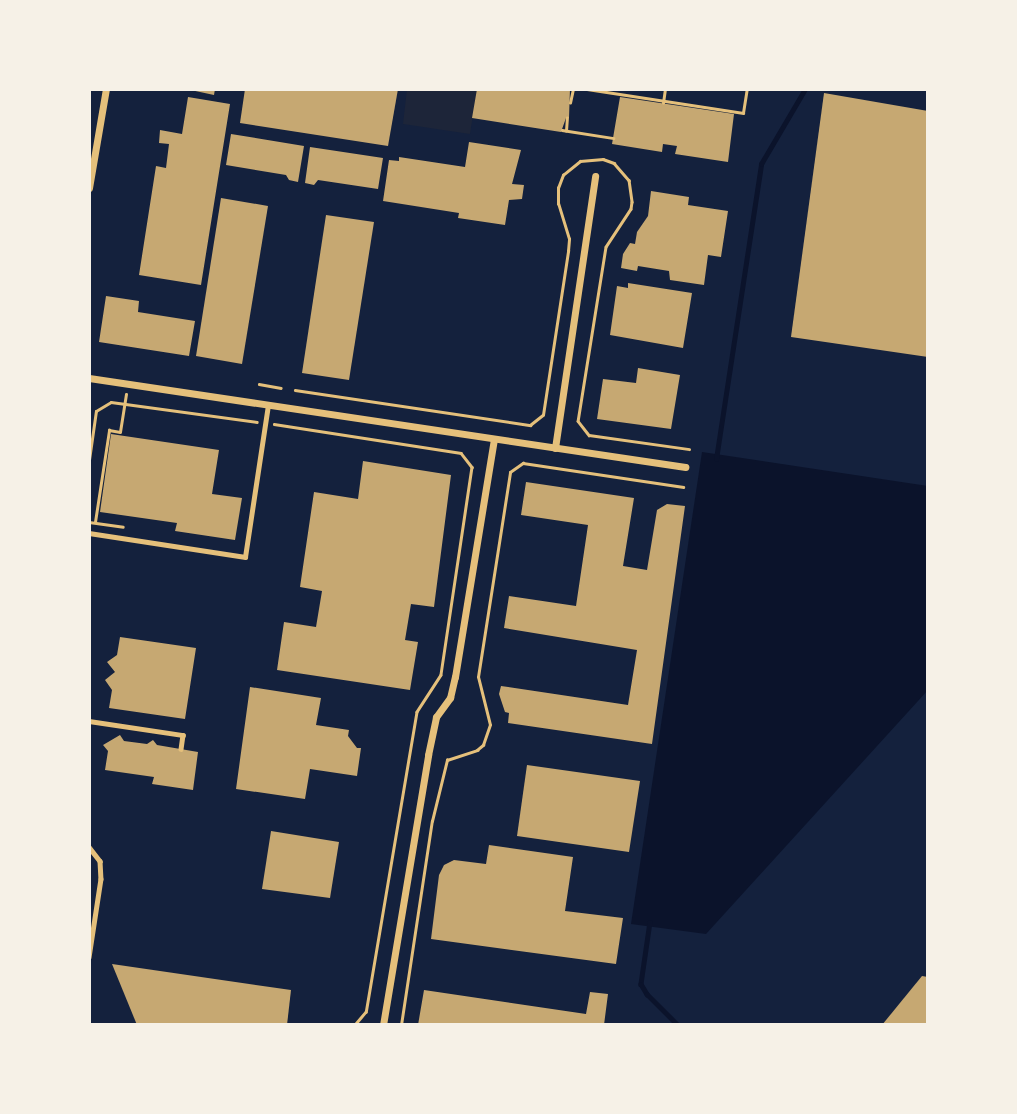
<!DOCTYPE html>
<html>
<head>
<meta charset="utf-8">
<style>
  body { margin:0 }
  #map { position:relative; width:1017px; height:1114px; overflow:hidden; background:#14213d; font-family:Mulish,sans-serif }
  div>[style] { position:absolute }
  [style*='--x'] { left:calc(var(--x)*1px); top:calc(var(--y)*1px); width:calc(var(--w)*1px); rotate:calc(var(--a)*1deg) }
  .green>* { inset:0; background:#1d2539 }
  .water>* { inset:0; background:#0b132b }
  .stream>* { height:4.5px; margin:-2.25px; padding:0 2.25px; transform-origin:2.25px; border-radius:2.25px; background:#0b132b }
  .building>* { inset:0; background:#c6a872 }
  .path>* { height:2.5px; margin:-1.25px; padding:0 1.25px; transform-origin:1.25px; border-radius:1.25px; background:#e5c07b }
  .service>* { height:4.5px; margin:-2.25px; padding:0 2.25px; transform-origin:2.25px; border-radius:2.25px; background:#e5c07b }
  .minor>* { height:7px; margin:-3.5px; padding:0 3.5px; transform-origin:3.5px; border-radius:3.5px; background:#e5c07b }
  span { translate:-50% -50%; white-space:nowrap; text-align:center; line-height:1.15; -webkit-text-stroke:6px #f6f1e7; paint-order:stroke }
  .frame { position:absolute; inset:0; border:91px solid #f6f1e7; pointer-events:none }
</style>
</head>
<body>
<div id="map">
  <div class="green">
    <div style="clip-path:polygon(407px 89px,477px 89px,470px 134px,403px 124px)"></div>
  </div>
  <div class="water">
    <div style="clip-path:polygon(702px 452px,928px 486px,928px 690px,706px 934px,631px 924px)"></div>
  </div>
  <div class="stream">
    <div style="--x:716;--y:459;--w:298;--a:-81.3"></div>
    <div style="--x:761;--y:164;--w:87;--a:-59.6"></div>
    <div style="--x:650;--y:922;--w:63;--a:98.3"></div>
    <div style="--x:641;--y:984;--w:12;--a:59"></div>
    <div style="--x:647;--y:994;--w:44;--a:45"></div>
  </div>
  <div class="building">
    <div style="clip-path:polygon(186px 89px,215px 89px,214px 95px)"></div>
    <div style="clip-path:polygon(245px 89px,398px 89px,388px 146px,240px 123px)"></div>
    <div style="clip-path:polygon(477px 89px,570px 89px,569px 118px,566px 118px,561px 132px,472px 118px)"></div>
    <div style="clip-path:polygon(824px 93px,928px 111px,928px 357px,791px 337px)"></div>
    <div style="clip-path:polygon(188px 97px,230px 104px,201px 285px,139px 275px,156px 166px,166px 168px,169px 144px,159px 143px,160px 130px,182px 134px)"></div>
    <div style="clip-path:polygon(620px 97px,734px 114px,728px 162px,675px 154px,677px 146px,663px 144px,662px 152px,612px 144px)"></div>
    <div style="clip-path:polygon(231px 134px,304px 146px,298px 182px,289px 180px,286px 175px,226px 165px)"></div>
    <div style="clip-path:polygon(469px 142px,521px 150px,512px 184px,524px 185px,522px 199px,509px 200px,505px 225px,458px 218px,459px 213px,383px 201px,389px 160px,399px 161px,399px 157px,465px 167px)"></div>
    <div style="clip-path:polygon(310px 147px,383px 158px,378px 189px,318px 180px,314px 185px,305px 183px)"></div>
    <div style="clip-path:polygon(651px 191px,689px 197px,688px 205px,728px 211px,721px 257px,708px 255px,704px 285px,670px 280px,669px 271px,638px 266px,637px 271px,621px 268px,623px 254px,630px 243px,635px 244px,637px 232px,648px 216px)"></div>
    <div style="clip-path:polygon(221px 198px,268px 206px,242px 364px,196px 356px)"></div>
    <div style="clip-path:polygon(326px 215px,374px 222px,349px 380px,302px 373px)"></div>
    <div style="clip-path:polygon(628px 283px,692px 293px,683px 348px,610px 335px,617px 286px,628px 288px)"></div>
    <div style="clip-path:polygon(106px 296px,139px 301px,138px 312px,195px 321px,189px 356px,99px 342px)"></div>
    <div style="clip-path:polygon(638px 368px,680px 375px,671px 429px,597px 419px,603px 379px,636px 383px)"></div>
    <div style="clip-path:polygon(111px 434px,219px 450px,212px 494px,242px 498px,235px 540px,175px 531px,177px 523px,100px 512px)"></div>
    <div style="clip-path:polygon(363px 461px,451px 475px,434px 607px,411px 604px,405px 640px,418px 642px,410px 690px,277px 670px,284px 622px,316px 627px,322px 591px,300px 587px,314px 492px,358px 499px)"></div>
    <div style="clip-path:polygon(526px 482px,634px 498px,623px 566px,647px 570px,657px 510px,667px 504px,685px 506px,652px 744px,508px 723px,509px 713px,505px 712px,499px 694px,501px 686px,628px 705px,637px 650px,504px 628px,509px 596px,576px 606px,588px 525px,521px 515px)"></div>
    <div style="clip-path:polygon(120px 637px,196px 648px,185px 719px,109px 708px,112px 690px,105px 680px,115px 672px,107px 662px,117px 655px)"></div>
    <div style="clip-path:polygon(250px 687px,321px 698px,316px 725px,349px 730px,348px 736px,357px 748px,361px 748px,357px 776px,310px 769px,305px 799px,236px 789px)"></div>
    <div style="clip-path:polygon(120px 735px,124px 741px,147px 744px,153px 740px,157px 745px,198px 752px,193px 790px,152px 784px,154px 777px,105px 770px,108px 751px,103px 745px)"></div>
    <div style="clip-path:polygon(527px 765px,640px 781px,629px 852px,517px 836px)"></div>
    <div style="clip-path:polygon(271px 831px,339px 842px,330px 898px,262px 889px)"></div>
    <div style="clip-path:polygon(489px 845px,573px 857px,565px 911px,623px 918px,616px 964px,431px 939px,439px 875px,444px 865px,454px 860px,486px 864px)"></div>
    <div style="clip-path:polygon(112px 964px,291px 990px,287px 1025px,137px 1025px)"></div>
    <div style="clip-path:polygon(922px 976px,928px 977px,928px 1025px,882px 1025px)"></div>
    <div style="clip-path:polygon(424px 990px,586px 1014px,590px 992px,608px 994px,604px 1025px,418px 1025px)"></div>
  </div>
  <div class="path">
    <div style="--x:587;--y:89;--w:158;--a:8.7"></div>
    <div style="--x:743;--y:113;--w:24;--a:-81"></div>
    <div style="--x:570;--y:103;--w:14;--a:-78"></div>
    <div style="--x:663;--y:103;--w:14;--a:-82"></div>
    <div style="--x:562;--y:130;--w:52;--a:8.9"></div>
    <div style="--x:566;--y:131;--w:13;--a:-86"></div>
    <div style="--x:259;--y:384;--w:22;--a:10"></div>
    <div style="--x:295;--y:390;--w:238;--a:8.5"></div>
    <div style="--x:530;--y:425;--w:16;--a:-38"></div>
    <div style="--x:543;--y:415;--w:166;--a:-81.3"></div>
    <div style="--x:568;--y:251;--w:12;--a:-85"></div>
    <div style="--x:569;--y:239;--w:37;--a:-107"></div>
    <div style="--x:558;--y:204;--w:16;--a:-90"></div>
    <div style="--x:558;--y:188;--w:14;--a:-69"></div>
    <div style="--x:563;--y:175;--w:22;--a:-39"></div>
    <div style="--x:580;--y:161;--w:23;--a:-5"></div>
    <div style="--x:603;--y:159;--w:12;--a:20"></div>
    <div style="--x:614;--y:163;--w:23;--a:49"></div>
    <div style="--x:629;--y:180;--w:22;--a:82"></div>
    <div style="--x:632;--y:202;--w:7;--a:98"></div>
    <div style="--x:631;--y:209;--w:45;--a:123.3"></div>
    <div style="--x:606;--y:247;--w:176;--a:99.1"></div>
    <div style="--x:578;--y:421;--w:18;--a:52"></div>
    <div style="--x:589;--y:435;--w:101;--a:8"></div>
    <div style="--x:274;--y:424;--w:189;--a:8.8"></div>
    <div style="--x:461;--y:453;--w:18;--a:52"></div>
    <div style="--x:472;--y:467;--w:210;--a:98.5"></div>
    <div style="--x:441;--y:675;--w:44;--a:123"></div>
    <div style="--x:417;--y:712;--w:304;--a:99.6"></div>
    <div style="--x:366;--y:1012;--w:17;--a:130"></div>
    <div style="--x:89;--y:460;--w:49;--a:-81.9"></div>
    <div style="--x:96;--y:411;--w:17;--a:-31"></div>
    <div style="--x:111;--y:402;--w:147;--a:7.8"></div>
    <div style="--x:89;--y:522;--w:34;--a:8"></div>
    <div style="--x:95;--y:522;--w:93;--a:-81.3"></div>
    <div style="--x:109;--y:430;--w:11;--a:10"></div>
    <div style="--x:120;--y:432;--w:38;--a:-81"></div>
    <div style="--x:401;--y:1025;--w:206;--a:-81.4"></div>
    <div style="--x:432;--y:821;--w:63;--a:-76.2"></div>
    <div style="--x:447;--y:760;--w:32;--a:-18"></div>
    <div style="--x:477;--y:750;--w:8;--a:-40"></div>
    <div style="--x:483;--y:745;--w:21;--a:-71"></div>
    <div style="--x:490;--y:725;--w:49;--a:-104"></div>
    <div style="--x:478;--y:677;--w:207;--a:-81.1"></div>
    <div style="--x:510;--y:472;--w:16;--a:-35"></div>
    <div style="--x:523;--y:463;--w:162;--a:8.5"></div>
  </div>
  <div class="service">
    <div style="--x:89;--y:533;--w:158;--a:8.7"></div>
    <div style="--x:245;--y:557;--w:154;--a:-81.4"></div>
    <div style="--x:89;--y:721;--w:95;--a:8.5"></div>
    <div style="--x:183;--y:735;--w:14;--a:98"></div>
    <div style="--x:89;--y:847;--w:18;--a:52"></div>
    <div style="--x:100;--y:861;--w:18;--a:87"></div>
    <div style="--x:101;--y:879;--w:79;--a:98.7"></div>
  </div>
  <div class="minor">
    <div style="--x:89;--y:188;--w:100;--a:-80.3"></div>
    <div style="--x:89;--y:378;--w:603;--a:8.49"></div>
    <div style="--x:555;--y:448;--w:275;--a:-81.6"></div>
    <div style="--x:383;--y:1025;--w:274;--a:-80.5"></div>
    <div style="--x:428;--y:755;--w:39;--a:-78"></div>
    <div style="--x:436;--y:717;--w:24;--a:-54"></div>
    <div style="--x:450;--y:698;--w:22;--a:-77"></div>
    <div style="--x:455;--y:677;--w:241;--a:-80.7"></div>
  </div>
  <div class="frame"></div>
</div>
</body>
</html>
